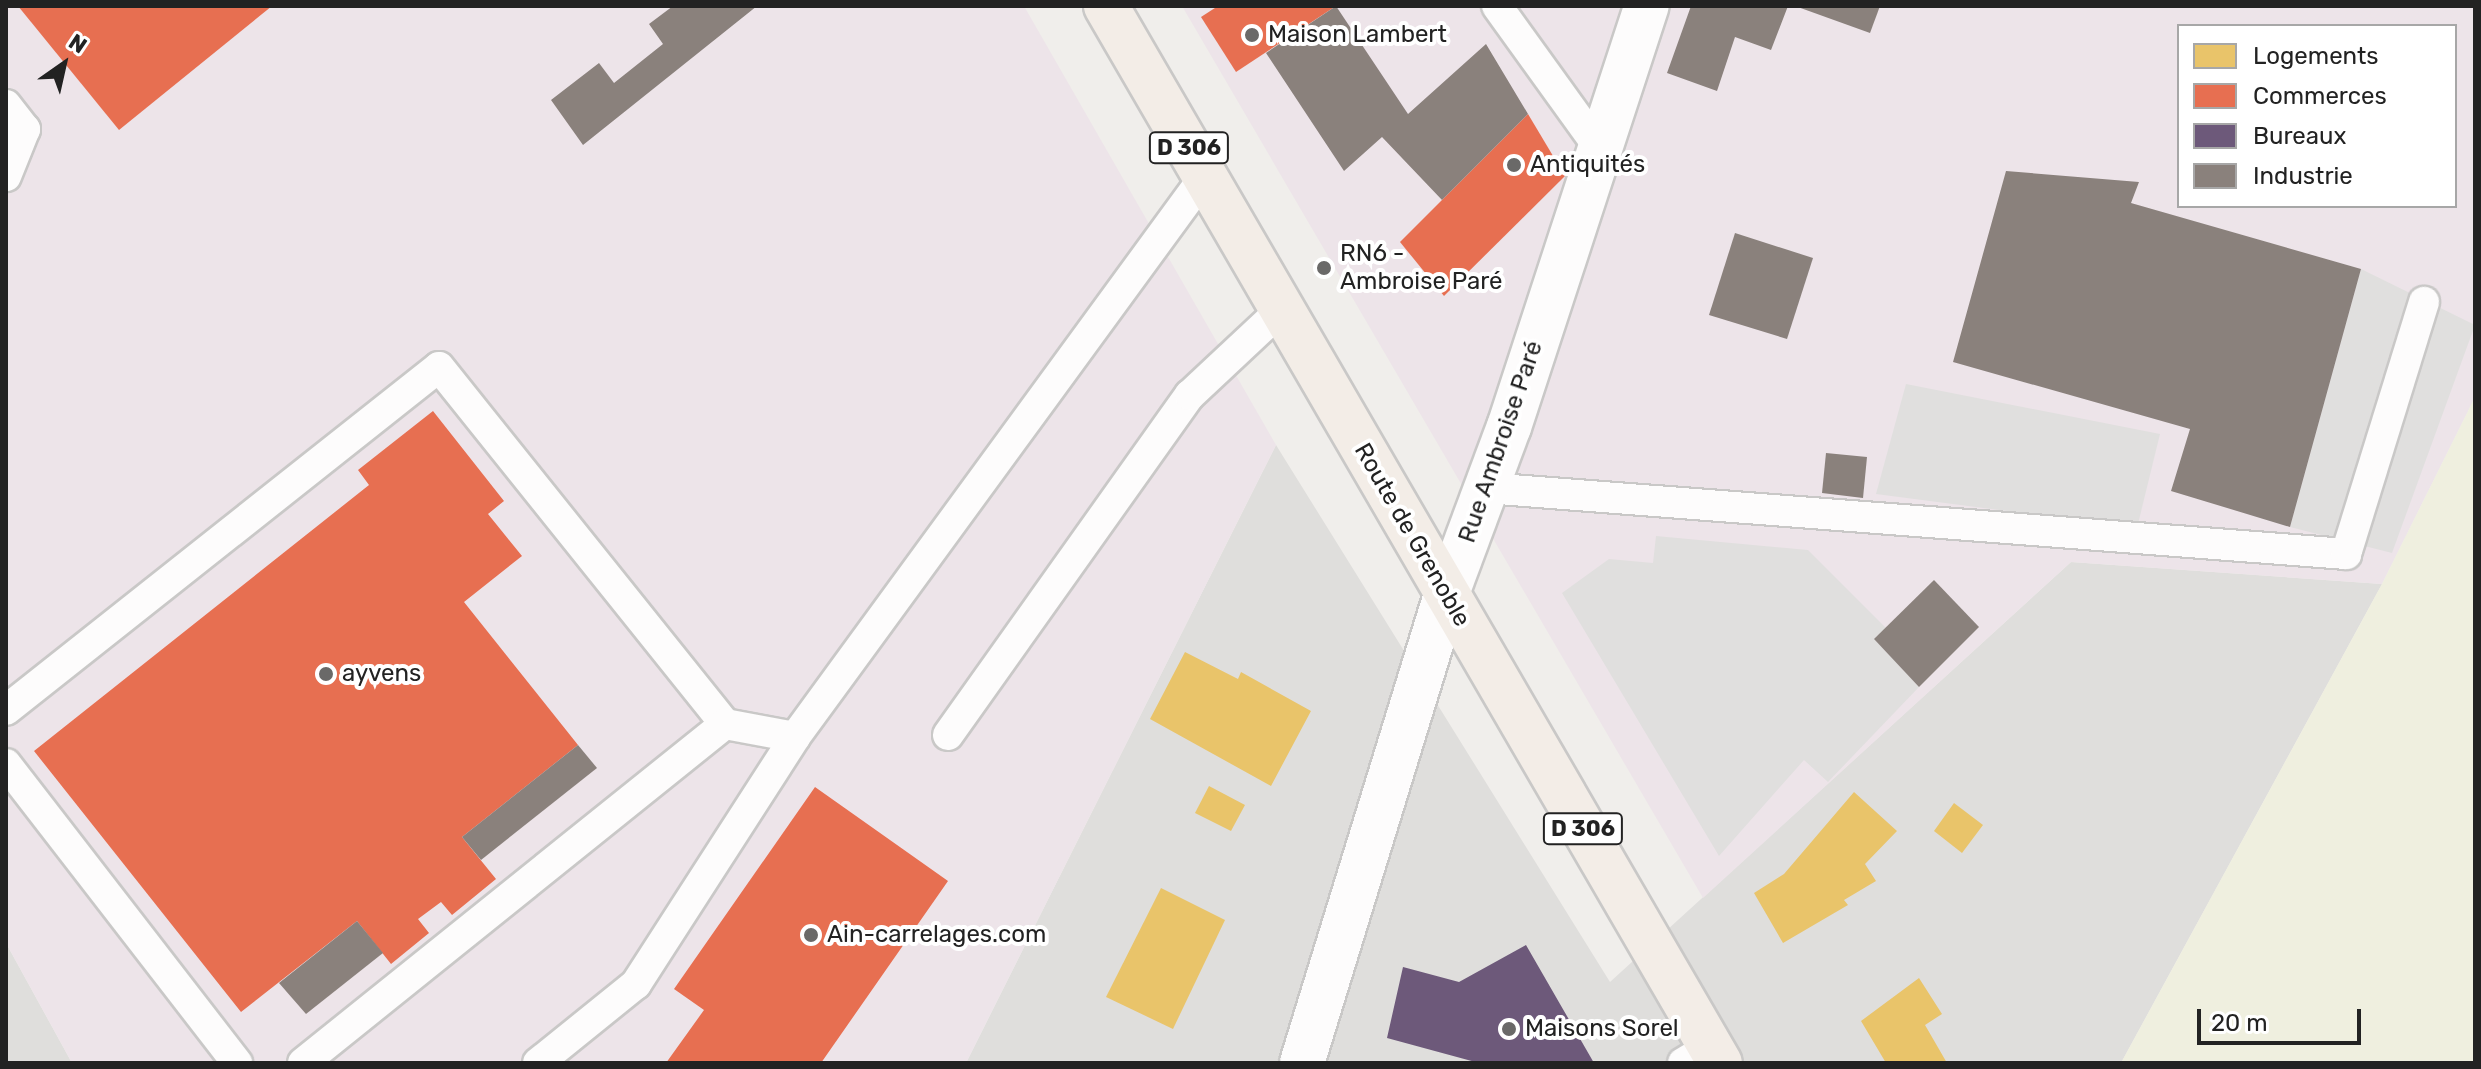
<!DOCTYPE html>
<html>
<head>
<meta charset="utf-8">
<style>
  body { margin:0 }
  #map { position:relative; width:2481px; height:1069px; overflow:hidden; background:#f0eeeb; font-family:Rubik,sans-serif }
  div>[style] { position:absolute }
  [style*='--x'] { left:calc(var(--x)*1px); top:calc(var(--y)*1px); width:calc(var(--w)*1px); rotate:calc(var(--a)*1deg) }
  .residential>* { inset:0; background:#dfdedc }
  .industrial>* { inset:0; background:#ede4e9 }
  .farmland>* { inset:0; background:#efefdf }
  .parking>* { inset:0; background:#e0dfde }
  .homes>* { inset:0; background:#e9c46a }
  .shops>* { inset:0; background:#e76f51 }
  .offices>* { inset:0; background:#6d597a }
  .industry>* { inset:0; background:#8a817c }
  .roads { filter:drop-shadow(2px 0 #c9c8c7) drop-shadow(-2px 0 #c9c8c7) drop-shadow(0 2px #c9c8c7) drop-shadow(0 -2px #c9c8c7) }
  .lane>* { height:30px; margin:-15px; padding:0 15px; transform-origin:15px; border-radius:15px; background:#fdfcfc }
  .street>* { height:44px; margin:-22px; padding:0 22px; transform-origin:22px; border-radius:22px; background:#fdfcfc }
  .primary>* { height:44px; margin:-22px; padding:0 22px; transform-origin:22px; border-radius:22px; background:#f3ede7 }
  .dots>* { width:22px; height:22px; translate:-50% -50%; box-sizing:border-box; border:4px solid #fff; border-radius:50% }
  span { translate:-50% -50%; white-space:nowrap; text-align:center; line-height:1.15; -webkit-text-stroke:8px #fff; paint-order:stroke }
  .shield-label span { padding:2px 6px; background:#fff; border:2px solid; border-radius:6px; -webkit-text-stroke-width:0 }
  .shield-label { font-size:22px; color:#222; font-weight:700 }
  .poi-label { font-size:24px; color:#222 }
  .left { translate:0 -50%; text-align:left }
  .street-label { font-size:24px; color:#222 }
  .frame { position:absolute; inset:0; border:8px solid #222; pointer-events:none }
  .legend { position:absolute; left:2177px; top:24px; width:280px; height:184px; box-sizing:border-box; background:#fff; border:2px solid #a7a7a7; margin:0; padding:10px 14px; list-style:none; font-size:24px; color:#222 }
  .legend li { display:flex; align-items:center; gap:16px; height:40px }
  .legend b { width:40px; border:2px solid #a7a7a7 }
  .north { position:absolute; left:24px; top:24px; width:80px; height:80px; -webkit-text-stroke:6px #fff; paint-order:stroke; rotate:34deg; font-size:22px; font-weight:700; line-height:32px; text-align:center; color:#222 }
  .north::after { content:''; display:block; margin:auto; width:28px; height:36px; background:#222; clip-path:polygon(50% 0,100% 100%,50% 72%,0 100%) }
  .scale { position:absolute; left:2197px; top:1009px; width:164px; height:36px; box-sizing:border-box; border:4px solid #222; border-top:0; padding-left:10px; font-size:24px; line-height:28px; white-space:nowrap; color:#222; -webkit-text-stroke:6px #fff; paint-order:stroke }
</style>
</head>
<body>
<div id="map">
  <div class="residential">
    <div style="clip-path:polygon(1276px 445px,1610px 982px,2071px 562px,2382px 584px,2121px 1063px,966px 1063px)"></div>
    <div style="clip-path:polygon(6px 943px,72px 1063px,6px 1063px)"></div>
  </div>
  <div class="industrial">
    <div style="clip-path:polygon(6px 6px,1024px 6px,1276px 445px,966px 1063px,72px 1063px,6px 943px)"></div>
    <div style="clip-path:polygon(evenodd,1182px 6px,2475px 6px,2475px 397px,2382px 584px,2071px 562px,1703px 898px,1182px 6px,2179px 26px,2455px 26px,2455px 206px,2179px 206px,2179px 26px)"></div>
  </div>
  <div class="farmland">
    <div style="clip-path:polygon(2475px 397px,2475px 1063px,2121px 1063px,2382px 584px)"></div>
  </div>
  <div class="parking">
    <div style="clip-path:polygon(2361px 269px,2475px 325px,2392px 553px,2290px 527px)"></div>
    <div style="clip-path:polygon(1906px 384px,2160px 434px,2137px 528px,1876px 494px)"></div>
    <div style="clip-path:polygon(1656px 536px,1808px 550px,1886px 628px,1874px 639px,1919px 687px,1828px 782px,1804px 760px,1719px 856px,1562px 593px,1609px 559px,1653px 563px)"></div>
  </div>
  <div class="homes">
    <div style="clip-path:polygon(1185px 652px,1238px 679px,1241px 672px,1311px 711px,1271px 786px,1150px 719px)"></div>
    <div style="clip-path:polygon(1209px 786px,1245px 805px,1231px 831px,1195px 813px)"></div>
    <div style="clip-path:polygon(1854px 792px,1897px 831px,1865px 864px,1876px 881px,1844px 900px,1848px 905px,1783px 943px,1754px 893px,1784px 874px)"></div>
    <div style="clip-path:polygon(1954px 803px,1983px 825px,1962px 853px,1934px 831px)"></div>
    <div style="clip-path:polygon(1161px 888px,1225px 920px,1173px 1029px,1106px 997px)"></div>
    <div style="clip-path:polygon(1919px 978px,1942px 1014px,1925px 1025px,1947px 1063px,1886px 1063px,1861px 1021px)"></div>
  </div>
  <div class="shops">
    <div style="clip-path:polygon(18px 6px,272px 6px,119px 130px)"></div>
    <div style="clip-path:polygon(1218px 6px,1336px 6px,1236px 72px,1201px 17px)"></div>
    <div style="clip-path:polygon(1528px 114px,1565px 176px,1444px 296px,1400px 242px)"></div>
    <div style="clip-path:polygon(433px 411px,504px 501px,488px 514px,522px 556px,464px 602px,578px 745px,462px 837px,496px 879px,452px 915px,441px 902px,418px 919px,429px 933px,391px 964px,357px 921px,241px 1012px,34px 751px,369px 485px,358px 470px)"></div>
    <div style="clip-path:polygon(815px 787px,948px 881px,821px 1063px,666px 1063px,704px 1010px,674px 989px)"></div>
  </div>
  <div class="offices">
    <div style="clip-path:polygon(1526px 945px,1594px 1063px,1479px 1063px,1387px 1038px,1403px 967px,1459px 982px)"></div>
  </div>
  <div class="industry">
    <div style="clip-path:polygon(673px 6px,757px 6px,583px 145px,551px 100px,599px 63px,614px 83px,663px 44px,649px 24px)"></div>
    <div style="clip-path:polygon(1336px 6px,1408px 114px,1486px 44px,1528px 114px,1442px 200px,1382px 137px,1344px 171px,1266px 53px)"></div>
    <div style="clip-path:polygon(1691px 6px,1788px 6px,1771px 50px,1735px 37px,1717px 91px,1667px 73px)"></div>
    <div style="clip-path:polygon(1795px 6px,1880px 6px,1870px 33px)"></div>
    <div style="clip-path:polygon(2006px 171px,2139px 182px,2131px 203px,2361px 269px,2290px 527px,2171px 491px,2190px 429px,1953px 362px)"></div>
    <div style="clip-path:polygon(1735px 233px,1813px 258px,1787px 339px,1709px 315px)"></div>
    <div style="clip-path:polygon(1826px 453px,1867px 457px,1863px 498px,1822px 493px)"></div>
    <div style="clip-path:polygon(1934px 580px,1979px 627px,1919px 687px,1874px 639px)"></div>
    <div style="clip-path:polygon(578px 745px,597px 768px,481px 860px,462px 837px)"></div>
    <div style="clip-path:polygon(357px 921px,383px 953px,306px 1014px,279px 983px)"></div>
  </div>
  <div class="roads">
    <div class="lane">
      <div style="--x:1497;--y:6;--w:176;--a:54.2"></div>
      <div style="--x:6;--y:105;--w:31;--a:52"></div>
      <div style="--x:25;--y:129;--w:51;--a:112"></div>
      <div style="--x:1486;--y:488;--w:863;--a:4.39"></div>
      <div style="--x:2346;--y:554;--w:264;--a:-72.8"></div>
      <div style="--x:6;--y:710;--w:552;--a:-38.38"></div>
      <div style="--x:439;--y:367;--w:457;--a:51.3"></div>
      <div style="--x:725;--y:724;--w:71;--a:10.5"></div>
      <div style="--x:795;--y:737;--w:695;--a:-53.84"></div>
      <div style="--x:948;--y:735;--w:417;--a:-54.6"></div>
      <div style="--x:1190;--y:395;--w:126;--a:-43.1"></div>
      <div style="--x:6;--y:764;--w:378;--a:52.3"></div>
      <div style="--x:303;--y:1063;--w:541;--a:-38.78"></div>
      <div style="--x:538;--y:1063;--w:126;--a:-38.9"></div>
      <div style="--x:636;--y:984;--w:294;--a:-57.2"></div>
      <div style="--x:1683;--y:1063;--w:31;--a:-31"></div>
    </div>
    <div class="street">
      <div style="--x:1302;--y:1063;--w:489;--a:-72.9"></div>
      <div style="--x:1446;--y:596;--w:180;--a:-69.6"></div>
      <div style="--x:1509;--y:427;--w:443;--a:-71.9"></div>
    </div>
    <div class="primary">
      <div style="--x:1106;--y:6;--w:1222;--a:59.85"></div>
    </div>
  </div>
  <div class="dots">
    <div style="left:1252px;top:35px;background:#6a6968"></div>
    <div style="left:1514px;top:165px;background:#6a6968"></div>
    <div style="left:1324px;top:268px;background:#6a6968"></div>
    <div style="left:326px;top:674px;background:#6a6968"></div>
    <div style="left:811px;top:935px;background:#6a6968"></div>
    <div style="left:1509px;top:1029px;background:#6a6968"></div>
  </div>
  <div class="shield-label">
    <span style="left:1189px;top:148px">D 306</span>
    <span style="left:1583px;top:829px">D 306</span>
  </div>
  <div class="poi-label">
    <span class="left" style="left:1268px;top:35px">Maison Lambert</span>
    <span class="left" style="left:1530px;top:165px">Antiquités</span>
    <span class="left" style="left:1340px;top:268px">RN6 -<br>Ambroise Paré</span>
    <span class="left" style="left:342px;top:674px">ayvens</span>
    <span class="left" style="left:827px;top:935px">Ain-carrelages.com</span>
    <span class="left" style="left:1525px;top:1029px">Maisons Sorel</span>
  </div>
  <div class="street-label">
    <span style="left:1501px;top:442px;rotate:-71deg">Rue Ambroise Paré</span>
    <span style="left:1412px;top:535px;rotate:60deg">Route de Grenoble</span>
  </div>
  <div class="frame"></div>
  <ul class="legend">
  <li><b style="height:22px;background:#e9c46a"></b>Logements</li>
  <li><b style="height:22px;background:#e76f51"></b>Commerces</li>
  <li><b style="height:22px;background:#6d597a"></b>Bureaux</li>
  <li><b style="height:22px;background:#8a817c"></b>Industrie</li>
  </ul>
  <div class="north">N</div>
  <div class="scale">20 m</div>
</div>
</body>
</html>
